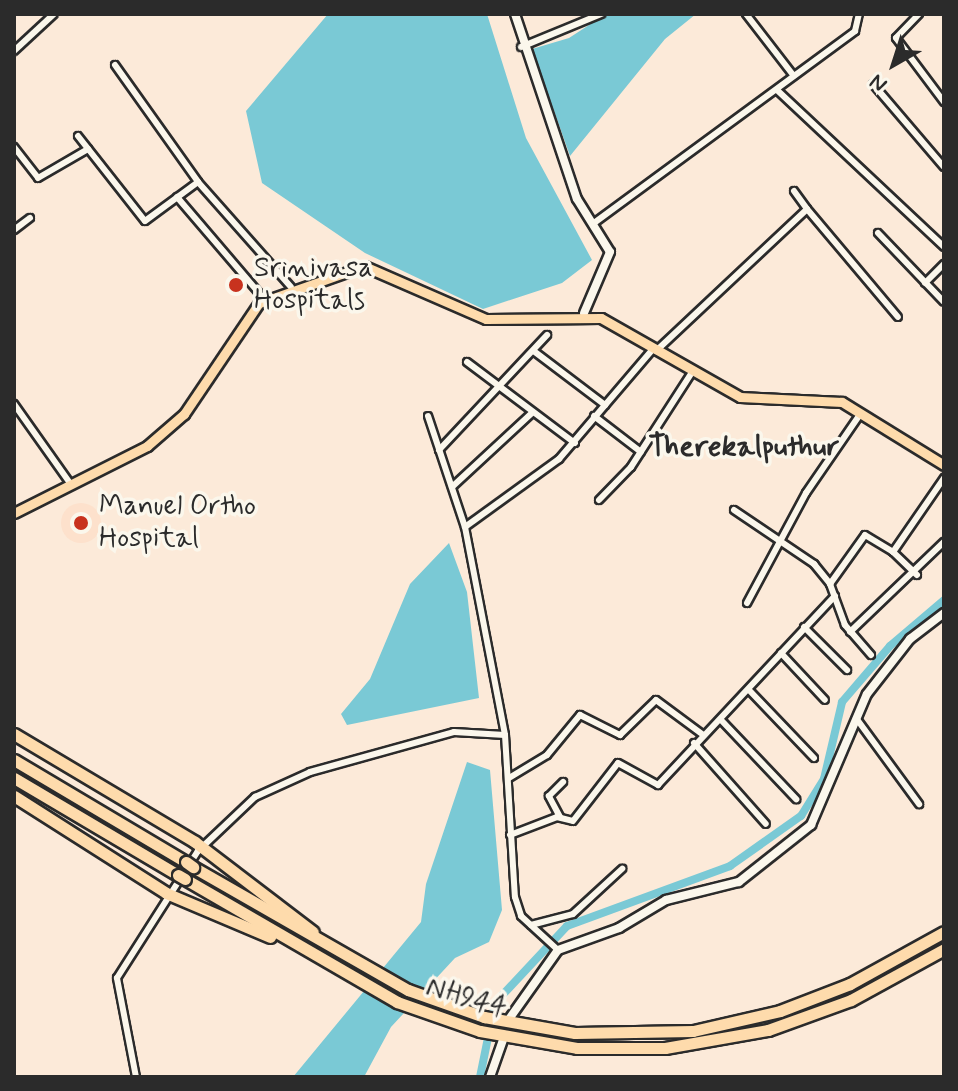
<!DOCTYPE html>
<html>
<head>
<meta charset="utf-8">
<style>
  body { margin:0 }
  #map { position:relative; width:958px; height:1091px; overflow:hidden; background:#fcead9; font-family:Mynerve,sans-serif }
  div>[style] { position:absolute }
  [style*='--x'] { left:calc(var(--x)*1px); top:calc(var(--y)*1px); width:calc(var(--w)*1px); rotate:calc(var(--a)*1deg) }
  .built>* { inset:0; background:#fde1cc }
  .round { border-radius:50% }
  .water>* { inset:0; background:#7ac9d5 }
  .canal>* { height:8px; margin:-4px; padding:0 4px; transform-origin:4px; border-radius:4px; background:#7ac9d5 }
  .roads { filter:drop-shadow(2px 0 #2b2b2b) drop-shadow(-2px 0 #2b2b2b) drop-shadow(0 2px #2b2b2b) drop-shadow(0 -2px #2b2b2b) }
  .street>* { height:6px; margin:-3px; padding:0 3px; transform-origin:3px; border-radius:3px; background:#fbf7ec }
  .secondary>* { height:8px; margin:-4px; padding:0 4px; transform-origin:4px; border-radius:4px; background:#fbf7ec }
  .primary>* { height:9px; margin:-4.5px; padding:0 4.5px; transform-origin:4.5px; border-radius:4.5px; background:#fedbac }
  .highway>* { height:11px; margin:-5.5px; padding:0 5.5px; transform-origin:5.5px; border-radius:5.5px; background:#fedbac }
  .bridges { filter:drop-shadow(2px 0 #2b2b2b) drop-shadow(-2px 0 #2b2b2b) drop-shadow(0 2px #2b2b2b) drop-shadow(0 -2px #2b2b2b) }
  .highway-bridge>* { height:11px; margin:-5.5px; padding:0 5.5px; transform-origin:5.5px; border-radius:5.5px; background:#fedbac }
  .dots>* { width:22px; height:22px; translate:-50% -50%; box-sizing:border-box; border:4px solid #fbf7ec; border-radius:50% }
  span { translate:-50% -50%; white-space:nowrap; text-align:center; line-height:1.15; -webkit-text-stroke:7px #fbf7ec; paint-order:stroke }
  .poi-label { font-size:28px; color:#2b2b2b }
  .left { translate:0 -50%; text-align:left }
  .street-label { font-size:28px; color:#2b2b2b }
  .neighbourhood-label { font-size:30px; color:#2b2b2b; font-weight:700 }
  .frame { position:absolute; inset:0; border:16px solid #2b2b2b; pointer-events:none }
  .north { position:absolute; left:854px; top:24px; width:80px; height:80px; -webkit-text-stroke:6px #fbf7ec; paint-order:stroke; rotate:219deg; font-size:22px; font-weight:700; line-height:32px; text-align:center; color:#2b2b2b }
  .north::after { content:''; display:block; margin:auto; width:28px; height:36px; background:#2b2b2b; clip-path:polygon(50% 0,100% 100%,50% 72%,0 100%) }
</style>
</head>
<body>
<div id="map">
  <div class="built">
    <div class="round" style="left:61px;top:503px;width:40px;height:40px"></div>
  </div>
  <div class="water">
    <div style="clip-path:polygon(328px 14px,487px 14px,526px 138px,592px 260px,562px 283px,483px 309px,365px 253px,262px 183px,246px 111px)"></div>
    <div style="clip-path:polygon(606px 14px,696px 14px,665px 39px,570px 156px,532px 49px,569px 38px)"></div>
    <div style="clip-path:polygon(449px 543px,467px 592px,479px 698px,347px 725px,341px 714px,370px 679px,410px 584px)"></div>
    <div style="clip-path:polygon(467px 762px,490px 770px,502px 910px,489px 942px,455px 958px,391px 1027px,364px 1077px,293px 1077px,421px 922px,426px 884px)"></div>
  </div>
  <div class="canal">
    <div style="--x:480;--y:1077;--w:76;--a:-78.5"></div>
    <div style="--x:495;--y:1003;--w:105;--a:-46.9"></div>
    <div style="--x:567;--y:926;--w:174;--a:-20.2"></div>
    <div style="--x:730;--y:866;--w:87;--a:-35.2"></div>
    <div style="--x:801;--y:816;--w:44;--a:-58.1"></div>
    <div style="--x:824;--y:779;--w:79;--a:-76.8"></div>
    <div style="--x:842;--y:702;--w:74;--a:-49.4"></div>
    <div style="--x:890;--y:646;--w:71;--a:-40.4"></div>
  </div>
  <div class="roads">
    <div class="street">
      <div style="--x:746;--y:14;--w:78;--a:52.3"></div>
      <div style="--x:919;--y:14;--w:33;--a:134"></div>
      <div style="--x:896;--y:38;--w:80;--a:53.1"></div>
      <div style="--x:521;--y:47;--w:87;--a:-22.4"></div>
      <div style="--x:14;--y:51;--w:54;--a:-42.8"></div>
      <div style="--x:115;--y:65;--w:143;--a:54.6"></div>
      <div style="--x:198;--y:182;--w:140;--a:48.5"></div>
      <div style="--x:873;--y:84;--w:109;--a:49.5"></div>
      <div style="--x:777;--y:90;--w:229;--a:43.2"></div>
      <div style="--x:78;--y:136;--w:108;--a:51.8"></div>
      <div style="--x:145;--y:221;--w:66;--a:-36.3"></div>
      <div style="--x:14;--y:147;--w:39;--a:52"></div>
      <div style="--x:38;--y:178;--w:58;--a:-30.1"></div>
      <div style="--x:794;--y:191;--w:22;--a:54"></div>
      <div style="--x:177;--y:197;--w:135;--a:49.5"></div>
      <div style="--x:594;--y:223;--w:324;--a:-36.3"></div>
      <div style="--x:855;--y:31;--w:17;--a:-77"></div>
      <div style="--x:14;--y:230;--w:20;--a:-37"></div>
      <div style="--x:878;--y:233;--w:95;--a:46.3"></div>
      <div style="--x:925;--y:283;--w:27;--a:-45"></div>
      <div style="--x:656;--y:351;--w:207;--a:-43.2"></div>
      <div style="--x:807;--y:209;--w:141;--a:49.9"></div>
      <div style="--x:535;--y:352;--w:88;--a:37.1"></div>
      <div style="--x:467;--y:362;--w:135;--a:36.9"></div>
      <div style="--x:14;--y:404;--w:100;--a:54.7"></div>
      <div style="--x:428;--y:416;--w:117;--a:71.6"></div>
      <div style="--x:465;--y:527;--w:212;--a:79.1"></div>
      <div style="--x:505;--y:735;--w:162;--a:86.5"></div>
      <div style="--x:515;--y:897;--w:20;--a:72"></div>
      <div style="--x:521;--y:916;--w:50;--a:42.6"></div>
      <div style="--x:594;--y:416;--w:59;--a:37.5"></div>
      <div style="--x:439;--y:450;--w:158;--a:-46.8"></div>
      <div style="--x:452;--y:487;--w:110;--a:-42.8"></div>
      <div style="--x:599;--y:500;--w:46;--a:-45.9"></div>
      <div style="--x:631;--y:467;--w:111;--a:-57.2"></div>
      <div style="--x:734;--y:510;--w:97;--a:34"></div>
      <div style="--x:814;--y:564;--w:26;--a:51"></div>
      <div style="--x:465;--y:527;--w:116;--a:-35.9"></div>
      <div style="--x:559;--y:459;--w:145;--a:-49.5"></div>
      <div style="--x:917;--y:575;--w:33;--a:-136"></div>
      <div style="--x:893;--y:552;--w:90;--a:-55.4"></div>
      <div style="--x:747;--y:603;--w:125;--a:-61.8"></div>
      <div style="--x:806;--y:493;--w:97;--a:-55.5"></div>
      <div style="--x:804;--y:627;--w:61;--a:45"></div>
      <div style="--x:850;--y:632;--w:130;--a:-43.8"></div>
      <div style="--x:781;--y:653;--w:64;--a:46.9"></div>
      <div style="--x:871;--y:655;--w:40;--a:-131"></div>
      <div style="--x:845;--y:625;--w:44;--a:-110.1"></div>
      <div style="--x:830;--y:584;--w:60;--a:-54.5"></div>
      <div style="--x:865;--y:535;--w:33;--a:31"></div>
      <div style="--x:749;--y:690;--w:94;--a:46.3"></div>
      <div style="--x:856;--y:718;--w:107;--a:53.8"></div>
      <div style="--x:722;--y:721;--w:108;--a:46.5"></div>
      <div style="--x:694;--y:743;--w:108;--a:48.4"></div>
      <div style="--x:509;--y:778;--w:44;--a:-31.2"></div>
      <div style="--x:547;--y:755;--w:52;--a:-50.5"></div>
      <div style="--x:580;--y:715;--w:45;--a:26.6"></div>
      <div style="--x:620;--y:735;--w:50;--a:-44.2"></div>
      <div style="--x:656;--y:700;--w:57;--a:36.5"></div>
      <div style="--x:560;--y:817;--w:24;--a:-118"></div>
      <div style="--x:549;--y:796;--w:20;--a:-45"></div>
      <div style="--x:510;--y:835;--w:50;--a:-21"></div>
      <div style="--x:557;--y:817;--w:16;--a:14"></div>
      <div style="--x:573;--y:821;--w:73;--a:-52.2"></div>
      <div style="--x:618;--y:763;--w:46;--a:28.8"></div>
      <div style="--x:658;--y:785;--w:259;--a:-46.9"></div>
      <div style="--x:531;--y:925;--w:43;--a:-14.7"></div>
      <div style="--x:573;--y:914;--w:67;--a:-42.6"></div>
      <div style="--x:136;--y:1077;--w:101;--a:-100.9"></div>
      <div style="--x:117;--y:978;--w:151;--a:-57.5"></div>
      <div style="--x:198;--y:851;--w:79;--a:-43.5"></div>
      <div style="--x:255;--y:797;--w:60;--a:-24.4"></div>
      <div style="--x:310;--y:772;--w:149;--a:-15.5"></div>
      <div style="--x:454;--y:732;--w:51;--a:3.4"></div>
    </div>
    <div class="secondary">
      <div style="--x:515;--y:14;--w:195;--a:71.5"></div>
      <div style="--x:577;--y:199;--w:62;--a:58.1"></div>
      <div style="--x:610;--y:252;--w:66;--a:113.1"></div>
      <div style="--x:507;--y:1022;--w:88;--a:-54.7"></div>
      <div style="--x:558;--y:950;--w:65;--a:-19.8"></div>
      <div style="--x:619;--y:928;--w:55;--a:-30.8"></div>
      <div style="--x:666;--y:900;--w:75;--a:-13.9"></div>
      <div style="--x:739;--y:882;--w:92;--a:-38.4"></div>
      <div style="--x:811;--y:825;--w:142;--a:-66.9"></div>
      <div style="--x:867;--y:694;--w:70;--a:-52"></div>
      <div style="--x:910;--y:639;--w:43;--a:-37.4"></div>
      <div style="--x:490;--y:1077;--w:42;--a:-70.7"></div>
    </div>
    <div class="primary">
      <div style="--x:14;--y:513;--w:149;--a:-26.7"></div>
      <div style="--x:147;--y:446;--w:49;--a:-40.9"></div>
      <div style="--x:184;--y:414;--w:134;--a:-56"></div>
      <div style="--x:259;--y:303;--w:111;--a:-19.4"></div>
      <div style="--x:364;--y:266;--w:133;--a:23.5"></div>
      <div style="--x:486;--y:319;--w:115;--a:-0.5"></div>
      <div style="--x:601;--y:318;--w:160;--a:29.6"></div>
      <div style="--x:740;--y:397;--w:102;--a:2.8"></div>
      <div style="--x:842;--y:402;--w:120;--a:31.7"></div>
    </div>
    <div class="highway">
      <div style="--x:14;--y:734;--w:211;--a:30.8"></div>
      <div style="--x:195;--y:842;--w:148;--a:37.3"></div>
      <div style="--x:14;--y:760;--w:200;--a:30.7"></div>
      <div style="--x:14;--y:778;--w:191;--a:30.6"></div>
      <div style="--x:14;--y:796;--w:180;--a:32.5"></div>
      <div style="--x:166;--y:893;--w:113;--a:22.9"></div>
      <div style="--x:193;--y:867;--w:248;--a:29.8"></div>
      <div style="--x:408;--y:990;--w:81;--a:19.6"></div>
      <div style="--x:484;--y:1017;--w:92;--a:10"></div>
      <div style="--x:575;--y:1033;--w:118;--a:-1"></div>
      <div style="--x:693;--y:1031;--w:89;--a:-12.9"></div>
      <div style="--x:780;--y:1011;--w:75;--a:-21.1"></div>
      <div style="--x:850;--y:984;--w:107;--a:-29"></div>
      <div style="--x:185;--y:879;--w:245;--a:30.1"></div>
      <div style="--x:397;--y:1002;--w:88;--a:19.3"></div>
      <div style="--x:480;--y:1031;--w:98;--a:9.9"></div>
      <div style="--x:577;--y:1048;--w:88;--a:0"></div>
      <div style="--x:665;--y:1048;--w:105;--a:-9.9"></div>
      <div style="--x:768;--y:1030;--w:88;--a:-19.9"></div>
      <div style="--x:851;--y:1000;--w:106;--a:-28.7"></div>
    </div>
  </div>
  <div class="bridges">
    <div class="highway-bridge">
      <div style="--x:186;--y:862;--w:9;--a:36"></div>
      <div style="--x:178;--y:875;--w:8;--a:30"></div>
    </div>
  </div>
  <div class="dots">
    <div style="left:236px;top:285px;background:#c8321e"></div>
    <div style="left:81px;top:523px;background:#c8321e"></div>
  </div>
  <div class="poi-label">
    <span class="left" style="left:254px;top:285px">Srinivasa<br>Hospitals</span>
    <span class="left" style="left:99px;top:523px">Manuel Ortho<br>Hospital</span>
  </div>
  <div class="street-label">
    <span style="left:466px;top:999px;rotate:17deg">NH944</span>
  </div>
  <div class="neighbourhood-label">
    <span style="left:744px;top:447px">Therekalputhur</span>
  </div>
  <div class="frame"></div>
  <div class="north">N</div>
</div>
</body>
</html>
